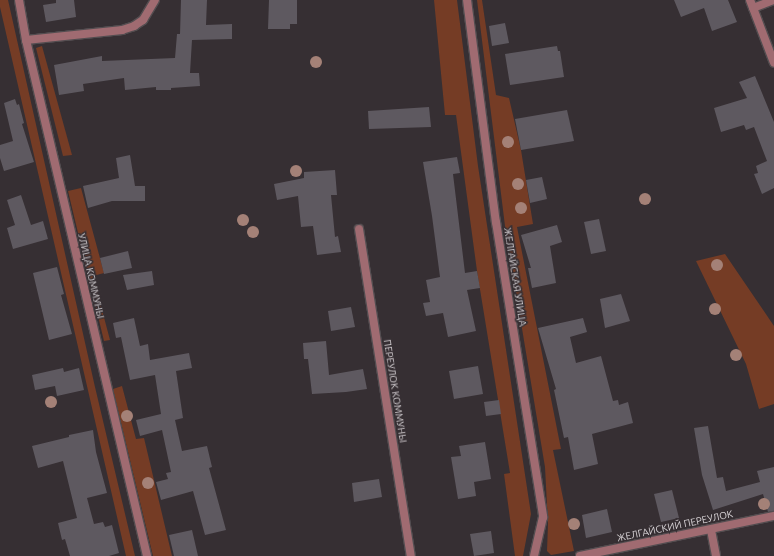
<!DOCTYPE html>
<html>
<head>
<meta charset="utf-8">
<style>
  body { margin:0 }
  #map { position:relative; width:774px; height:556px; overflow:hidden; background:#362f33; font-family:Ubuntu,sans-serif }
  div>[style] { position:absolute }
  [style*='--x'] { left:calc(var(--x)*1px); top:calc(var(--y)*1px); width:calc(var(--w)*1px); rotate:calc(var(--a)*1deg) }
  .green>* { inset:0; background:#753c25 }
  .building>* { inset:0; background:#5e5960 }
  .roads { filter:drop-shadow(1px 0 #534d50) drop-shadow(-1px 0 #534d50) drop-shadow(0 1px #534d50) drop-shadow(0 -1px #534d50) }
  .minor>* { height:8px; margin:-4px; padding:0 4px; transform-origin:4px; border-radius:4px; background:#a06b71 }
  .trees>* { width:12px; height:12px; margin:-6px; border-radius:50%; background:#a48177 }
  span { translate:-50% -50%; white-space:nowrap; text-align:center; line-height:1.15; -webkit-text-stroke:3px #362f33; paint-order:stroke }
  .street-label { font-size:10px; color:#d8d3d6 }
</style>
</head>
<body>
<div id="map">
  <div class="green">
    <div style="clip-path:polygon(0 0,8px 0,95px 387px,135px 556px,126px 556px,0 7px)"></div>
    <div style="clip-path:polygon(434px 0,457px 0,478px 166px,531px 514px,523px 556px,515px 556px,504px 474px,510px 473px,477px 271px,456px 115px,445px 115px)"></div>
    <div style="clip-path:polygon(477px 0,482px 0,496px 95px,509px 98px,521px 150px,533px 224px,517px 227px,561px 449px,553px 450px,574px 551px,551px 555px,547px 551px,548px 524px,545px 467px,505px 226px)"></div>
    <div style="clip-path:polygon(42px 46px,72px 155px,63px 156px,36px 48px)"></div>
    <div style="clip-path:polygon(81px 188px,104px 273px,93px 276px,110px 340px,104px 341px,68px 191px)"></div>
    <div style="clip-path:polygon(725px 254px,774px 326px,774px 404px,759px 409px,746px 364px,696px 261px)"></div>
    <div style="clip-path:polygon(122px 386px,136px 439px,144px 438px,172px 556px,153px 556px,113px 389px)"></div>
  </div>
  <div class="building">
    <div style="clip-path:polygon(56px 0,74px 0,76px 17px,46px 22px,43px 5px,56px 3px)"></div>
    <div style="clip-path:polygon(181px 0,207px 0,206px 25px,232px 24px,232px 39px,192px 40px,190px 73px,199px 73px,200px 86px,171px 88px,171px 90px,156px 90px,156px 87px,125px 90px,124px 78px,83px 84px,84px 91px,59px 95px,54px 65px,102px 56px,102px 61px,175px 58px,177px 34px,180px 34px)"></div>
    <div style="clip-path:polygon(269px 0,297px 0,297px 24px,290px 24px,290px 29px,268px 29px)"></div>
    <div style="clip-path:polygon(674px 0,728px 0,737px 22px,712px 31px,704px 8px,681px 17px)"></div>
    <div style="clip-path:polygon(505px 23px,509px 43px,492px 46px,489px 26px)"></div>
    <div style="clip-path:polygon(557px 46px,558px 51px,560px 51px,564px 77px,510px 85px,505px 54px)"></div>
    <div style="clip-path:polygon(755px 76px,774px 122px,774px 188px,762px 194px,754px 174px,758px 173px,756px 166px,767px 161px,754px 127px,746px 130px,744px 125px,721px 132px,714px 108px,747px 98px,739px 82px)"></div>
    <div style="clip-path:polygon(15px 99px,17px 105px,19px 104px,24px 123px,22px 124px,34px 162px,4px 171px,0 158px,0 145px,13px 141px,4px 103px)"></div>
    <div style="clip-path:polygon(429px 107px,431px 127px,369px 129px,368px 111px)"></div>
    <div style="clip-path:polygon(567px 110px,574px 141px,521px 150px,515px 119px)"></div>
    <div style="clip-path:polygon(130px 155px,135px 186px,145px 186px,145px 201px,112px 201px,88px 208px,83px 186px,119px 178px,116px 158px)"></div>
    <div style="clip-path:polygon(457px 157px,460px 173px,453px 174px,465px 273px,477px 271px,480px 288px,467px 290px,476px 331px,448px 337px,443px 313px,426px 316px,423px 303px,430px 302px,426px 280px,440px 277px,432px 216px,423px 162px)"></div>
    <div style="clip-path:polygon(335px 170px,337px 195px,331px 195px,335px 237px,338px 236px,341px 252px,317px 255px,313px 226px,301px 227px,298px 196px,277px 200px,274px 184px,304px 178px,304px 172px)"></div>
    <div style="clip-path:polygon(542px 177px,547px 199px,530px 203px,526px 180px)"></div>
    <div style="clip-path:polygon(21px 195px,31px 225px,43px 221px,48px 239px,13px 249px,7px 228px,15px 225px,7px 200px)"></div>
    <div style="clip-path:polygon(599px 219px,606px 251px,591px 254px,584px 222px)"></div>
    <div style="clip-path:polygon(557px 225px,562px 242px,550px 246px,556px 283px,532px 288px,528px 268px,531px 268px,521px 235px)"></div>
    <div style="clip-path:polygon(128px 251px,132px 268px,104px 274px,100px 258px)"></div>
    <div style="clip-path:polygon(57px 267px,64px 294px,61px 295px,72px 334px,49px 340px,33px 273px)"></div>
    <div style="clip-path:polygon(152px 271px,154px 285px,127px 290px,123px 275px)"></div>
    <div style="clip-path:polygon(621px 294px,630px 321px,605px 328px,600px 299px)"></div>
    <div style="clip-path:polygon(351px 307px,355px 327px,331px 331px,328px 311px)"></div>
    <div style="clip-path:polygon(134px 318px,140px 346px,148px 344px,150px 360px,189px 353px,192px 368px,176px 371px,183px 418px,175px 420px,182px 451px,207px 446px,212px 467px,209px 468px,226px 530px,205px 535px,193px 491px,161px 500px,156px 482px,168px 479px,166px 473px,171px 472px,162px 430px,140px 436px,136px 420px,161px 414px,155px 375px,130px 380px,121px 337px,116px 338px,113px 323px)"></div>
    <div style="clip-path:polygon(583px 318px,587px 332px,570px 337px,576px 363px,601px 356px,613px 401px,618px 400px,619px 405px,628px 402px,633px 423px,592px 434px,598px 464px,574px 470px,568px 437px,564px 438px,554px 390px,556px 389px,538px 328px)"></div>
    <div style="clip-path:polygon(326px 341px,329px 375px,363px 369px,367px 389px,346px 392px,312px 394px,308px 359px,304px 359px,303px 343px)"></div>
    <div style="clip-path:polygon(478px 366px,483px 394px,454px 399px,449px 371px)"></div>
    <div style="clip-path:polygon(63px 368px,64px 372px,79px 368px,84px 390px,57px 396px,55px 386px,35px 390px,32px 375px)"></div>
    <div style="clip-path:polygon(499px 400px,501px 414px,486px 416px,484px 402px)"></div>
    <div style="clip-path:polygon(708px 426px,717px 478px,723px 477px,726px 491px,760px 482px,757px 471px,774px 467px,774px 511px,768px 512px,763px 494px,713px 510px,702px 475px,694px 428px)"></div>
    <div style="clip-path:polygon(93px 430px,96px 452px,107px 493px,87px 498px,94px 524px,103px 522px,105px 527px,112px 525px,119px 553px,109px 556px,70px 556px,65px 539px,62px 540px,58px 523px,77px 518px,63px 461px,38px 468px,32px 446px,69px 437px,69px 435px)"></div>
    <div style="clip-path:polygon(485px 442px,491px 479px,474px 482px,476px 496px,458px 499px,451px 457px,461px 456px,459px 446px)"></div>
    <div style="clip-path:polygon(379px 479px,382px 497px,354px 502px,352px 483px)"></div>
    <div style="clip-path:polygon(672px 490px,679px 518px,661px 522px,654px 494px)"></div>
    <div style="clip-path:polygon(607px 509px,612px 532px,586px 538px,582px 515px)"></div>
    <div style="clip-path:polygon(192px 530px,198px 556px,174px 556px,169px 535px)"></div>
    <div style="clip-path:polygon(491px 531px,494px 553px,474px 556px,470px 534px)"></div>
  </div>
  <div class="roads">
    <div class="minor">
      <div style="--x:19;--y:0;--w:41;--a:80.1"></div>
      <div style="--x:26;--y:40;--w:530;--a:76.8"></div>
      <div style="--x:467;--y:0;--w:224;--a:82.6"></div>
      <div style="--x:496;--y:222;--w:299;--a:80.9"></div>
      <div style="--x:543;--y:517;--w:40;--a:103"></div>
      <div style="--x:750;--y:0;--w:67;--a:69.1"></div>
      <div style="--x:753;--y:8;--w:22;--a:-21"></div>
      <div style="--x:26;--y:40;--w:97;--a:-5.9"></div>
      <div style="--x:122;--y:30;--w:13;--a:-18"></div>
      <div style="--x:134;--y:26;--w:11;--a:-34"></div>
      <div style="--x:143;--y:20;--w:23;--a:-59"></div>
      <div style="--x:359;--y:229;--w:331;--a:81"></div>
      <div style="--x:711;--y:530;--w:26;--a:79"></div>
      <div style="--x:580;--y:556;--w:198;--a:-11.7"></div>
    </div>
  </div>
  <div class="trees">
    <div style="left:316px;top:62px"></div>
    <div style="left:508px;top:142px"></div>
    <div style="left:296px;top:171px"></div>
    <div style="left:518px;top:184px"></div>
    <div style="left:645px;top:199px"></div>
    <div style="left:521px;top:208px"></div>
    <div style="left:243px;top:220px"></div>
    <div style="left:253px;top:232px"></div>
    <div style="left:717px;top:265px"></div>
    <div style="left:715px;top:309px"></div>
    <div style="left:736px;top:355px"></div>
    <div style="left:51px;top:402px"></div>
    <div style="left:127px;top:416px"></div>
    <div style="left:148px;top:483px"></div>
    <div style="left:764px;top:504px"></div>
    <div style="left:574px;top:524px"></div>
  </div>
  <div class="street-label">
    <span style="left:91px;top:276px;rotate:77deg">УЛИЦА КОММУНЫ</span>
    <span style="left:515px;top:277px;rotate:81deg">ЖЕЛГАЙСКАЯ УЛИЦА</span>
    <span style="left:395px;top:391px;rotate:81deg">ПЕРЕУЛОК КОММУНЫ</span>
    <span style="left:675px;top:526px;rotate:-12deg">ЖЕЛГАЙСКИЙ ПЕРЕУЛОК</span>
  </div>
</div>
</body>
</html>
